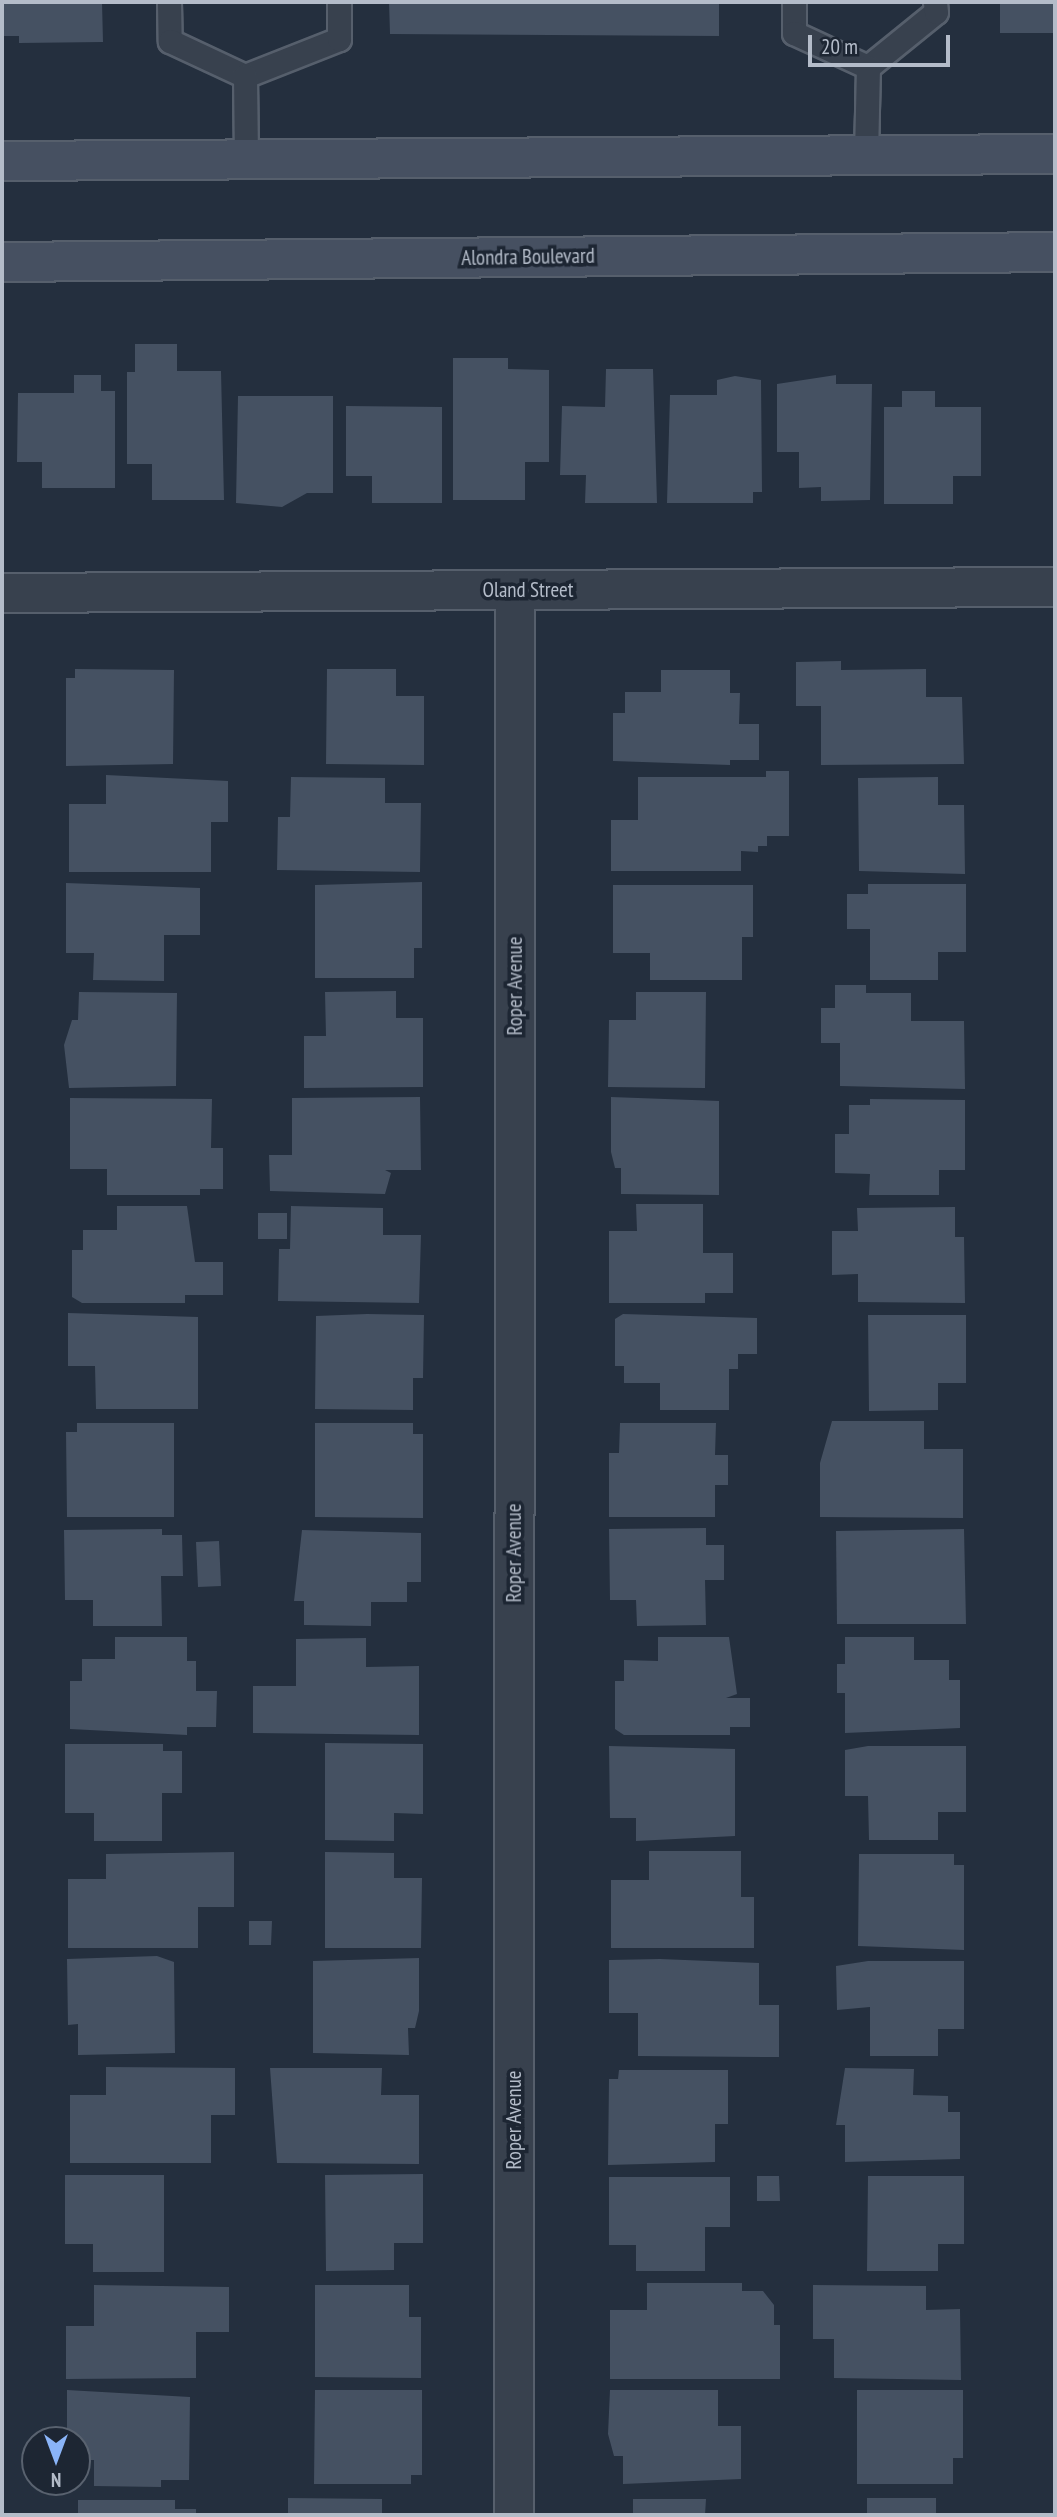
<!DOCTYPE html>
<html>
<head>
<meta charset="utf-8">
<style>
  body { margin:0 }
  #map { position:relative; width:1057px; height:2517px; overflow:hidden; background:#242f3e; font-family:"PT Sans Narrow",sans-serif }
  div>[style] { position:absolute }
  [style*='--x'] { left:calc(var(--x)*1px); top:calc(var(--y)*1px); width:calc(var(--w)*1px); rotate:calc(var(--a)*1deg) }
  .building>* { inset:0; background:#455162 }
  .roads { filter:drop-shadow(2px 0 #565f6c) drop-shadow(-2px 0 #565f6c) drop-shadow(0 2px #565f6c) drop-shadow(0 -2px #565f6c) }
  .lane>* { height:23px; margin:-11.5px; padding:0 11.5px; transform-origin:11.5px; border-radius:11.5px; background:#38414e }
  .street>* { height:38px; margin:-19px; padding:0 19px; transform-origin:19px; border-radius:19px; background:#38414e }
  .secondary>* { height:38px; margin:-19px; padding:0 19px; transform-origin:19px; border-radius:19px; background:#465061 }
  span { translate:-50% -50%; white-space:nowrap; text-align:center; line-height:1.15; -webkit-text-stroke:7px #1d2633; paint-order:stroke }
  .street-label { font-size:21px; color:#b4bcc9 }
  .frame { position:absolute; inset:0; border:4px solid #b4bcc9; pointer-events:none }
  .north { position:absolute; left:21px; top:2426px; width:70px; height:70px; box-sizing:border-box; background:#1d2633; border:2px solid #59626f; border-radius:50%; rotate:180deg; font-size:19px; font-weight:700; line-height:28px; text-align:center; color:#b4bcc9 }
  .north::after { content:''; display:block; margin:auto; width:24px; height:32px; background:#8ab4f8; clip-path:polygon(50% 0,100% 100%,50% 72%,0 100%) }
  .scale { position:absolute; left:808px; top:35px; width:142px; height:32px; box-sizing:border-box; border:4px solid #b4bcc9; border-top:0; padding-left:9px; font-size:21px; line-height:24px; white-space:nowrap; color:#b4bcc9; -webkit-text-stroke:5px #1d2633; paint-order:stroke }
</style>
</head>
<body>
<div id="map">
  <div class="building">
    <div style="clip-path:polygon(2px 2px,102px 2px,103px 42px,19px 43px,19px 36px,2px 36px)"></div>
    <div style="clip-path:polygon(389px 2px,719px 2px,719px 36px,390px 34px)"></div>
    <div style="clip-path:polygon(1000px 2px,1055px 2px,1055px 33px,1000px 33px)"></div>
    <div style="clip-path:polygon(135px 344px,177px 344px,177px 371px,221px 371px,224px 500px,152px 500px,152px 464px,127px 464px,127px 372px,135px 372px)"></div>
    <div style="clip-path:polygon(453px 358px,508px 358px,508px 369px,549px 370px,549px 462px,525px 462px,525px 500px,453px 500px)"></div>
    <div style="clip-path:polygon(606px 369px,653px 369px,657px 503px,585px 503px,586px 475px,560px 475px,562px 406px,605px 407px)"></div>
    <div style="clip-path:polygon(74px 375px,101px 375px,101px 391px,115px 391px,115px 488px,42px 488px,42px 462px,17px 462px,18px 393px,74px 393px)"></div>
    <div style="clip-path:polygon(836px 375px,836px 384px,872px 384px,870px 500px,821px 501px,821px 487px,799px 488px,799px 452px,777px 452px,777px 384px)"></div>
    <div style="clip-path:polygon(735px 376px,761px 380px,762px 492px,753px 492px,753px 503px,667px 503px,670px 395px,717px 395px,717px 380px)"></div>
    <div style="clip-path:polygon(902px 391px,935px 391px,935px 407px,981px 407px,981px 476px,953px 476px,953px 504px,884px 504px,884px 407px,902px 407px)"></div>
    <div style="clip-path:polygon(238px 396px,333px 396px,333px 493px,307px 493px,282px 507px,236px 503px)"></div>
    <div style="clip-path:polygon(346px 406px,442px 407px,442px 503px,372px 503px,372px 476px,346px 476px)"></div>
    <div style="clip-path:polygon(841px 661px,841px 670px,926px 669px,926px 697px,962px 697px,964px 764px,821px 765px,821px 706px,796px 706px,796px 662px)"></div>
    <div style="clip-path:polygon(75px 669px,174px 670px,173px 764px,66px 766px,66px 678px,75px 678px)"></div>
    <div style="clip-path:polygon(327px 669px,396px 669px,396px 696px,424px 696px,424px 765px,326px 764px)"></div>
    <div style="clip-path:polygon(661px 670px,730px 670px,730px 693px,740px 693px,739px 724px,759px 724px,759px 760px,730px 760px,730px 765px,613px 761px,613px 713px,625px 713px,625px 692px,661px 692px)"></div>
    <div style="clip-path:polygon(766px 771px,789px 771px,789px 836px,767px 836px,767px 846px,758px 846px,758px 852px,741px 851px,741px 871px,611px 871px,611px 820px,638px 820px,638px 777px,766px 777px)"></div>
    <div style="clip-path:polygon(106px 775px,228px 781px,228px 822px,211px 822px,211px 872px,69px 872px,69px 804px,106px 804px)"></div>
    <div style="clip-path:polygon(291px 777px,385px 778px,385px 803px,421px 803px,420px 872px,277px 870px,278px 817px,290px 817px)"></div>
    <div style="clip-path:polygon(938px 777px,938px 805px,964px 805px,965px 874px,859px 871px,858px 778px)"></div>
    <div style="clip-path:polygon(422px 882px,422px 948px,414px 948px,414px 978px,315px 978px,315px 885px)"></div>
    <div style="clip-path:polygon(66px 883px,200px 888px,200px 935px,164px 935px,164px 981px,93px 980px,94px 953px,66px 953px)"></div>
    <div style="clip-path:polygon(868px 884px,966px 884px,966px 952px,938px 952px,938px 980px,870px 980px,870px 929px,847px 929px,847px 894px,868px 894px)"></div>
    <div style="clip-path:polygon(613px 885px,753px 885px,753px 937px,742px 937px,742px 980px,650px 980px,650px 953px,613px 953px)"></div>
    <div style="clip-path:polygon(835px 985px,866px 985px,866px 993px,911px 993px,911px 1021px,964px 1021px,965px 1089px,840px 1086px,840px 1043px,821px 1043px,821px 1008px,835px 1008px)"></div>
    <div style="clip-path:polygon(396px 991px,396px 1018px,423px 1018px,423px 1087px,304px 1088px,304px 1036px,326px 1036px,325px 992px)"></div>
    <div style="clip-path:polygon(79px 992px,177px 993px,176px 1086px,69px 1088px,64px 1045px,72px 1020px,78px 1020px)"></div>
    <div style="clip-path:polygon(636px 992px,706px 992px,705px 1088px,608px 1087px,609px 1020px,636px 1020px)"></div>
    <div style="clip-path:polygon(420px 1097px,421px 1170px,385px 1170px,391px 1173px,385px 1194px,270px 1191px,269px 1155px,292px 1155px,292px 1098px)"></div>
    <div style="clip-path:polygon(611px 1097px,719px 1101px,719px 1195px,621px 1194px,621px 1168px,615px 1168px,611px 1152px)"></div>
    <div style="clip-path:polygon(70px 1098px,212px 1099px,211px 1148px,223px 1148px,223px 1189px,200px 1189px,200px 1195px,107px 1195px,107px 1169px,70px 1169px)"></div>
    <div style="clip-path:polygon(870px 1099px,965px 1100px,965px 1170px,939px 1170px,939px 1195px,869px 1195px,870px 1174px,835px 1173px,835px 1134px,849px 1134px,849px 1105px,870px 1105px)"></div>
    <div style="clip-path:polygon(636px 1204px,703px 1204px,703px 1253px,733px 1253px,733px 1293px,705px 1293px,705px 1303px,609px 1303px,609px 1231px,637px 1231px)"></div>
    <div style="clip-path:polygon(117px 1206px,187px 1206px,195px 1262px,223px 1262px,223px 1295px,185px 1295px,185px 1303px,82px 1303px,72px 1297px,72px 1250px,83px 1250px,83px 1230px,117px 1230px)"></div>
    <div style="clip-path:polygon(291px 1206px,383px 1208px,383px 1235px,421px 1235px,419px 1303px,278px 1301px,279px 1249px,290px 1249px)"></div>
    <div style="clip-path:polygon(955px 1207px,955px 1237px,964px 1237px,965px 1303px,858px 1302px,858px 1274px,832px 1275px,832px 1231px,858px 1231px,857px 1208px)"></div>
    <div style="clip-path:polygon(258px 1213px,287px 1213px,287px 1239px,258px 1239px)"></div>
    <div style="clip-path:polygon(68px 1313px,198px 1317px,198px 1409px,96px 1409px,95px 1366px,68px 1366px)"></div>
    <div style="clip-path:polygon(367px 1314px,424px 1315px,423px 1378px,413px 1378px,413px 1410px,315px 1409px,316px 1316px)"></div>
    <div style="clip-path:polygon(623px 1314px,757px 1318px,757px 1354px,738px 1354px,738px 1369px,729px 1369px,729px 1410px,660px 1410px,660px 1383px,624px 1383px,624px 1366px,615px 1366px,615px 1319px)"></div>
    <div style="clip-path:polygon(868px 1315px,966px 1315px,966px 1383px,938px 1383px,938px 1410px,869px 1411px)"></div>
    <div style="clip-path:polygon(832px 1421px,924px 1421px,924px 1449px,963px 1449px,963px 1518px,820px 1517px,820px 1463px)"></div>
    <div style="clip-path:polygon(77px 1423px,174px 1423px,174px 1517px,67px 1517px,66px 1432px,77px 1432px)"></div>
    <div style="clip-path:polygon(315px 1423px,413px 1423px,413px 1434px,423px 1434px,423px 1518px,315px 1517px)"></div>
    <div style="clip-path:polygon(620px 1423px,716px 1423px,715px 1455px,728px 1455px,728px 1485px,715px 1485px,715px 1517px,609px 1517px,609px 1453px,619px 1453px)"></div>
    <div style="clip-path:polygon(706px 1528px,706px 1545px,724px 1545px,724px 1580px,705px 1580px,706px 1625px,637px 1626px,636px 1600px,610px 1600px,609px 1529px)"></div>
    <div style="clip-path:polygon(162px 1529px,162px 1535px,182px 1535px,183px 1576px,161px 1576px,162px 1626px,93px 1626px,93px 1600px,65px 1600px,64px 1530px)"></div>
    <div style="clip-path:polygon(964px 1529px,966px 1624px,837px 1624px,836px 1531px)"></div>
    <div style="clip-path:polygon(302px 1530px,421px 1533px,421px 1582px,407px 1582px,407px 1602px,371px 1602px,371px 1626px,304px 1625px,304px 1601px,294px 1601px)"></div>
    <div style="clip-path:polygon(219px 1541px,221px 1586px,198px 1587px,196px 1542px)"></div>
    <div style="clip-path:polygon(115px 1637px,187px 1637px,187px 1661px,196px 1661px,196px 1691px,217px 1691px,216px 1727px,187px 1727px,187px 1735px,70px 1729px,70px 1681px,82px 1681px,82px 1659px,115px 1659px)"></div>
    <div style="clip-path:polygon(658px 1637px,729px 1637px,737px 1694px,726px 1698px,750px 1698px,750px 1727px,730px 1727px,730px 1735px,624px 1735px,615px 1729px,615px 1681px,624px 1681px,624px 1660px,658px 1661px)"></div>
    <div style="clip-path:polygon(845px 1637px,914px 1637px,914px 1660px,949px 1660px,949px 1680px,960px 1680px,960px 1728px,845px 1733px,845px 1693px,837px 1693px,837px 1664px,845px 1664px)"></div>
    <div style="clip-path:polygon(366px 1638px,366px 1667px,419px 1666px,419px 1735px,253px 1733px,253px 1686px,296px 1686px,296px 1639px)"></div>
    <div style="clip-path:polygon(325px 1743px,423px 1744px,423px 1814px,394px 1813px,394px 1841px,325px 1840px)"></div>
    <div style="clip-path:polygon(65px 1744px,163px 1744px,163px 1751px,182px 1751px,182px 1793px,162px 1793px,162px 1841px,94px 1841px,94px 1813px,65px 1813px)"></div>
    <div style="clip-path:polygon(609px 1746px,735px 1749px,735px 1836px,636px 1841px,636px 1818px,610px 1818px)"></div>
    <div style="clip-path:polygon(868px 1746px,966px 1746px,966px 1812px,938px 1812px,938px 1840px,869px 1840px,868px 1796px,845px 1796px,845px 1750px)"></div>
    <div style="clip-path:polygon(649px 1851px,741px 1851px,741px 1897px,754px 1897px,754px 1948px,611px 1948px,611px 1880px,649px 1880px)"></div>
    <div style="clip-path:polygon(234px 1852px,234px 1907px,198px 1907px,198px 1948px,68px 1948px,68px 1879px,106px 1879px,106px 1854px)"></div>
    <div style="clip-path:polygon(325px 1852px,394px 1853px,394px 1878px,422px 1878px,421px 1948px,325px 1948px)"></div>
    <div style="clip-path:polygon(859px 1854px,954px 1854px,954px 1865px,964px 1865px,964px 1950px,858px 1946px)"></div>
    <div style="clip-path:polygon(249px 1921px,272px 1921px,271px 1945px,249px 1945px)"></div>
    <div style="clip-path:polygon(157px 1956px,174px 1962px,175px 2053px,78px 2055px,78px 2024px,68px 2025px,67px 1959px)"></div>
    <div style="clip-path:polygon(419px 1958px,419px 2011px,415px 2028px,408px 2028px,409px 2055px,313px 2053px,313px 1961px)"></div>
    <div style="clip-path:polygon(660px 1959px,759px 1963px,759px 2005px,779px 2005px,779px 2057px,638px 2056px,638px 2013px,609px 2013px,609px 1960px)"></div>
    <div style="clip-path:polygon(868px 1961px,964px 1961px,964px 2029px,938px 2029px,938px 2056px,870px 2056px,870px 2007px,837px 2010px,836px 1966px)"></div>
    <div style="clip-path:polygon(106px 2067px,235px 2068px,235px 2115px,211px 2115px,211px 2163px,70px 2163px,70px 2095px,106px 2095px)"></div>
    <div style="clip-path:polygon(270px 2068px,382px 2068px,381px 2095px,419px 2095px,419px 2164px,277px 2163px)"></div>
    <div style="clip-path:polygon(845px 2068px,914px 2069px,913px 2095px,948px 2096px,948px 2112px,960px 2112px,960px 2159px,845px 2162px,845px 2125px,836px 2125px)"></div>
    <div style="clip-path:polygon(619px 2070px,728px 2070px,728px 2124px,715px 2124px,715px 2162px,608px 2165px,609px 2079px,618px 2079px)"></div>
    <div style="clip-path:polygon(423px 2174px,423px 2243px,394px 2243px,394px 2270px,326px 2271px,325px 2175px)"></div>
    <div style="clip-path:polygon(65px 2175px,164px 2175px,164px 2272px,93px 2272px,93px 2244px,65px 2244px)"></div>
    <div style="clip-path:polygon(757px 2176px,779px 2176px,780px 2201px,757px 2201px)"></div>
    <div style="clip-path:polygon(868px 2176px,964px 2176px,964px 2244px,938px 2244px,938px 2271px,867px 2271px)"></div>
    <div style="clip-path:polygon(609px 2177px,730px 2177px,730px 2227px,705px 2227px,705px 2271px,636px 2271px,636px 2245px,609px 2245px)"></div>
    <div style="clip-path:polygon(647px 2283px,742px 2283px,742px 2291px,763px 2291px,774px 2305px,774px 2325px,780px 2325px,780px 2379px,610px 2379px,610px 2310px,647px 2310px)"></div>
    <div style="clip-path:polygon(94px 2285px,229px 2287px,229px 2332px,196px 2332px,196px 2378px,66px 2379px,66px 2326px,94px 2326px)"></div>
    <div style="clip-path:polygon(315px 2285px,409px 2285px,409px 2317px,421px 2317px,421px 2378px,315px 2377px)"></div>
    <div style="clip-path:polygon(813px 2285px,926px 2286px,926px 2310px,960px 2309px,961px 2380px,834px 2378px,834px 2339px,813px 2339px)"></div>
    <div style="clip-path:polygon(67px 2390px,190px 2397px,189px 2480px,161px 2480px,161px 2487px,94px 2486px,94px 2460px,77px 2460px,77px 2440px,67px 2440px)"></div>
    <div style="clip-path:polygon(315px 2390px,422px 2390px,422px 2475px,411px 2475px,411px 2484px,314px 2484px)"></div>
    <div style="clip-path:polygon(610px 2390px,718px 2390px,718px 2426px,741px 2426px,741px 2479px,623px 2484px,623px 2456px,614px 2456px,608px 2434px)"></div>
    <div style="clip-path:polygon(857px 2390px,963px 2390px,963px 2458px,953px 2458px,953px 2484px,857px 2484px)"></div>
    <div style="clip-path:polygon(288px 2498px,382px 2499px,382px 2515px,288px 2515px)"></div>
    <div style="clip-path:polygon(867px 2498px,936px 2498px,936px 2515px,867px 2515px)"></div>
    <div style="clip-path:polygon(633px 2499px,706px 2499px,705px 2515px,633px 2515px)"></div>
    <div style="clip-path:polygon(78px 2500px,175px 2500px,175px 2509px,196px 2509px,196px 2515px,78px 2515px)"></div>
  </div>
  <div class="roads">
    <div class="lane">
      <div style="--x:169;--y:2;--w:39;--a:89"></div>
      <div style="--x:170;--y:41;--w:83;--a:25"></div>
      <div style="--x:245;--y:76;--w:101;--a:-21.5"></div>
      <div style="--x:339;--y:39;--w:37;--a:-90"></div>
      <div style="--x:794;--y:2;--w:31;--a:90"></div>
      <div style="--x:794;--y:33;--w:81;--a:24.7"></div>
      <div style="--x:868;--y:67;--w:87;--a:-39"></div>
      <div style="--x:936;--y:12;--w:10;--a:-96"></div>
      <div style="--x:245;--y:76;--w:83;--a:89.3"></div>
      <div style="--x:866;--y:155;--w:88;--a:-88.7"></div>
    </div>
    <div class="street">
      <div style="--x:2;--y:593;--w:1053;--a:-0.33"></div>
      <div style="--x:514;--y:2515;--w:1925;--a:-89.97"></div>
    </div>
    <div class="secondary">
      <div style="--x:2;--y:161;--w:1053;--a:-0.38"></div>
      <div style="--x:2;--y:262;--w:1053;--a:-0.54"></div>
    </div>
  </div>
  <div class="street-label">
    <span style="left:528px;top:257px;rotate:-1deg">Alondra Boulevard</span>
    <span style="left:528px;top:590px">Oland Street</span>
    <span style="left:515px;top:986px;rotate:-90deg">Roper Avenue</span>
    <span style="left:514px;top:1553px;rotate:-90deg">Roper Avenue</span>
    <span style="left:514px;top:2120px;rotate:-90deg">Roper Avenue</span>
  </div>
  <div class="frame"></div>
  <div class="north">N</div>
  <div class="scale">20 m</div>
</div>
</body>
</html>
